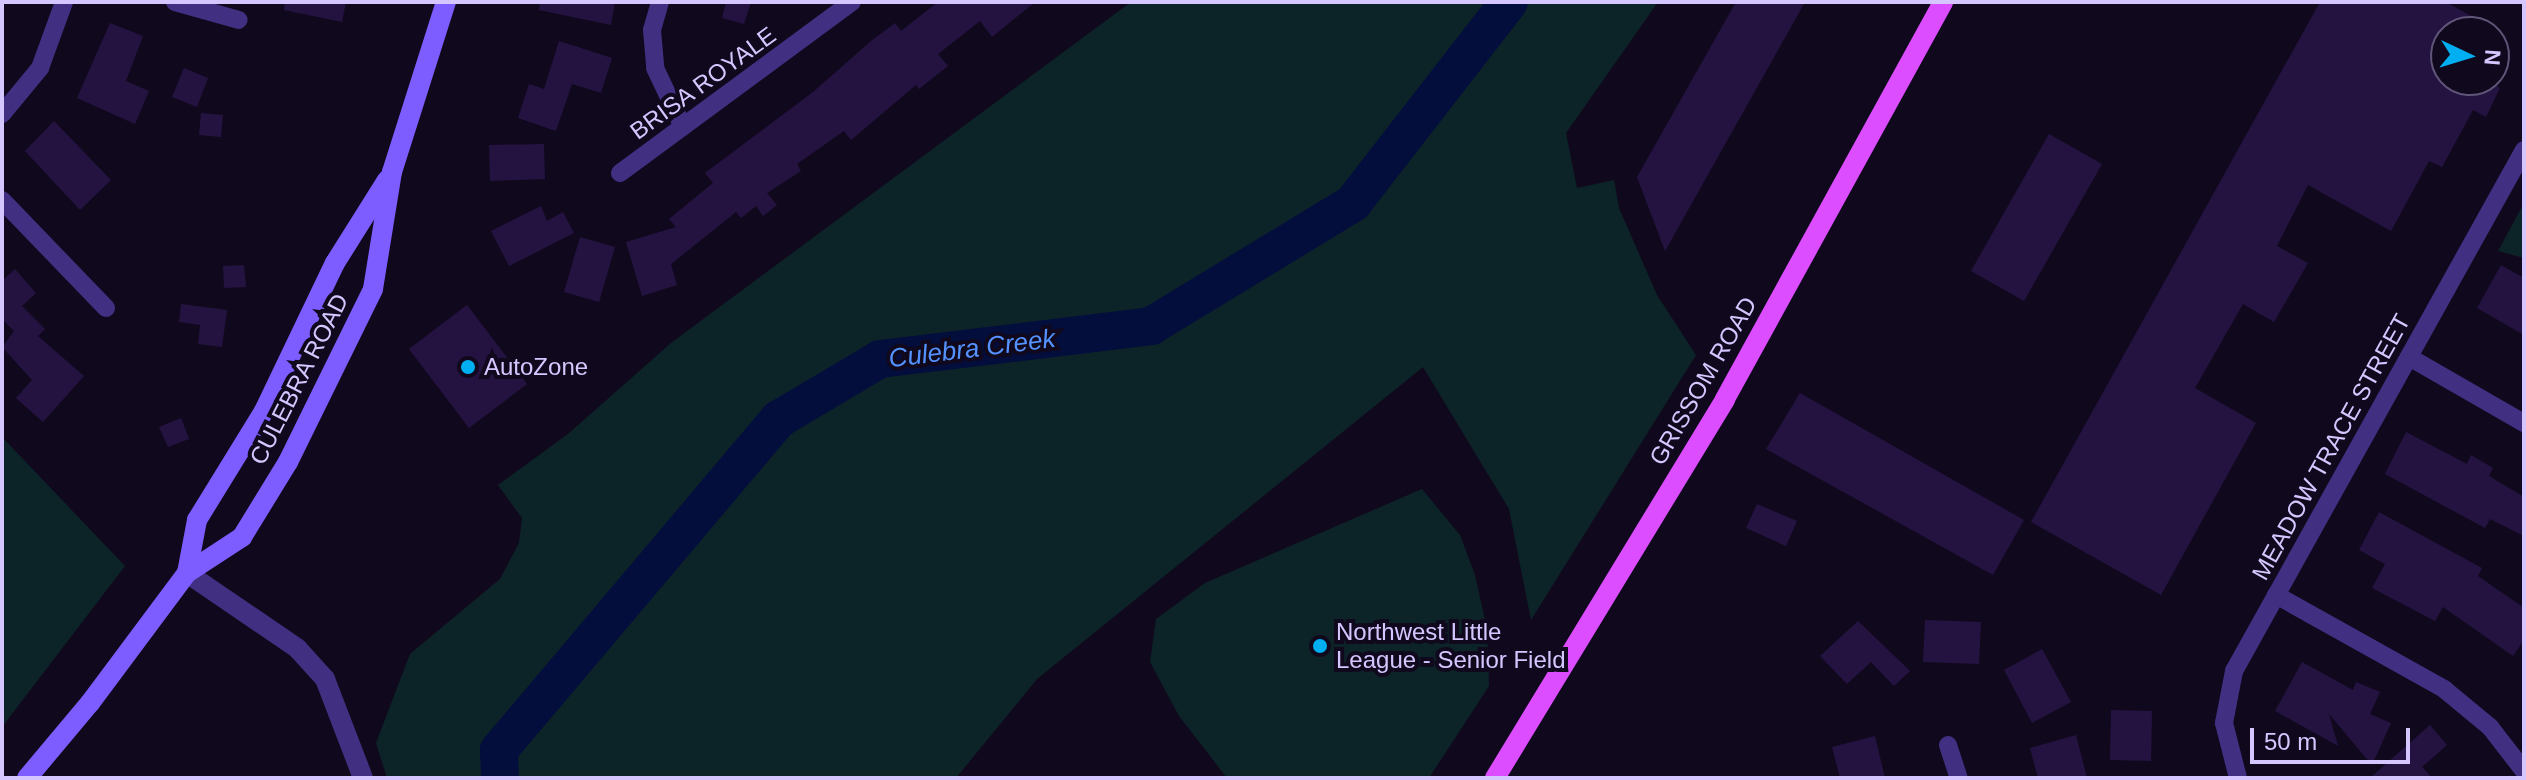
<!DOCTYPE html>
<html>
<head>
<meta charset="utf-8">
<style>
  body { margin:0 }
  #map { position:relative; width:2526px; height:780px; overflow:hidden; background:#10091e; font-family:Arial,sans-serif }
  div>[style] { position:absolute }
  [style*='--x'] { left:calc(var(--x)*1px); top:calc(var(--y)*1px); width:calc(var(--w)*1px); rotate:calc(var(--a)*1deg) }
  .green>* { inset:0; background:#0c2428 }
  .river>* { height:38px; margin:-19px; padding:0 19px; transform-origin:19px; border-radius:19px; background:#040e3d }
  .building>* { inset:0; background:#241341 }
  .minor>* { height:18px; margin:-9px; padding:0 9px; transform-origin:9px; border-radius:9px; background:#412f82 }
  .tertiary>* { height:20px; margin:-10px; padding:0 10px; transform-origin:10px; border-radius:10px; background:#412f82 }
  .secondary>* { height:20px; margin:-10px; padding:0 10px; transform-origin:10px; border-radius:10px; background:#7d5dff }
  .primary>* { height:20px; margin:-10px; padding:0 10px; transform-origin:10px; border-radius:10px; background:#db4dff }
  .dots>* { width:22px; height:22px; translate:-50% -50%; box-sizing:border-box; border:4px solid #10091e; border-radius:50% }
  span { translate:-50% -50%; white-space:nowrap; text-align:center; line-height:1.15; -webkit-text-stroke:8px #10091e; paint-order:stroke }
  .street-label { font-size:24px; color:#d6c6ff }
  .poi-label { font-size:24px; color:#d6c6ff }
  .left { translate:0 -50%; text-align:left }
  .water-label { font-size:26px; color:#5492ff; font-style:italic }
  .frame { position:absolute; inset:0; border:4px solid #d6c6ff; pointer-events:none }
  .north { position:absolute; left:2430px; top:16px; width:80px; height:80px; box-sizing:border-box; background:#10091e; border:2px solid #5f5578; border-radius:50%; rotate:94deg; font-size:22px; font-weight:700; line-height:32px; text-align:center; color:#d6c6ff }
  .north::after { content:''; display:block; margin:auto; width:28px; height:36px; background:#00aff1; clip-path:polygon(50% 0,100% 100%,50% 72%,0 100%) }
  .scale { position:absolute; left:2250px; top:728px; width:160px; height:36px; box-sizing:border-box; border:4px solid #d6c6ff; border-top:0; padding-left:10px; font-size:24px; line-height:28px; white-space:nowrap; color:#d6c6ff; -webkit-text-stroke:6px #10091e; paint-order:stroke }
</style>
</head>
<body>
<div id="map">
  <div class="green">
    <div style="clip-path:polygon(1131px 2px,1658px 2px,1566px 133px,1577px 188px,1614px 180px,1619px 208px,1657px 295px,1696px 355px,1531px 620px,1509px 509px,1423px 367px,1037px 679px,956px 778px,387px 778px,376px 743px,410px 654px,500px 579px,519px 543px,522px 518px,498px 485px,568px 434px,671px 343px)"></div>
    <div style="clip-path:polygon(2524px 203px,2524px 258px,2498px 251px)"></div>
    <div style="clip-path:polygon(2px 437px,125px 566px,2px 727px)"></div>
    <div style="clip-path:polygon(1422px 489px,1460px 535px,1475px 575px,1487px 629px,1489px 686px,1429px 778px,1227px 778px,1179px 716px,1150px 662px,1156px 619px,1205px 583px)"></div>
  </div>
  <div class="river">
    <div style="--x:500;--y:778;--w:28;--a:-92"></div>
    <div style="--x:499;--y:750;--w:434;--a:-49.8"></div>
    <div style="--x:779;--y:419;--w:117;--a:-30.7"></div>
    <div style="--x:880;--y:359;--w:273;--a:-6.9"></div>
    <div style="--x:1151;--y:326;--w:237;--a:-31.3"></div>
    <div style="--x:1353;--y:203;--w:254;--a:-52.2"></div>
  </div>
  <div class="building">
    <div style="clip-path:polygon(285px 2px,346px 2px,342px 22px,284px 10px)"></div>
    <div style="clip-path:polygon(540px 2px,615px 2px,611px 25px,539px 10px)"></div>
    <div style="clip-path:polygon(726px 2px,751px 2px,744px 24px,722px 18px)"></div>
    <div style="clip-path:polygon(938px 2px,1035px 2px,992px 37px,980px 21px,938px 54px,948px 66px,919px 89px,916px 85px,851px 140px,844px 131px,797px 164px,801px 171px,767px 193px,777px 205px,763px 216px,756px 206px,741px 218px,736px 212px,671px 264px,677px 285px,642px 296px,626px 242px,676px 227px,669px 219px,713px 183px,705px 173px,813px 92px,871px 41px,895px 23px,901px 31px)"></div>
    <div style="clip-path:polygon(1736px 2px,1805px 2px,1665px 251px,1637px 177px)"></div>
    <div style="clip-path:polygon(2320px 2px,2446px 2px,2500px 32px,2446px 32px,2446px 80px,2486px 80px,2500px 88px,2486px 117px,2473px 110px,2442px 167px,2429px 161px,2391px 231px,2308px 185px,2277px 246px,2308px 263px,2274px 322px,2243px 304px,2195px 388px,2256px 423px,2161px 595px,2031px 522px)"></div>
    <div style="clip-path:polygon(110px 23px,143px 36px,126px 81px,149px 91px,135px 124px,77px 98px)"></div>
    <div style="clip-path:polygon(559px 41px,612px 58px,601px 93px,572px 84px,556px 131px,518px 118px,529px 84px,544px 89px)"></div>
    <div style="clip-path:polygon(184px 68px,208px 78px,197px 107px,172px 97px)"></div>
    <div style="clip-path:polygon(201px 113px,223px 115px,221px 137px,199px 135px)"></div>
    <div style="clip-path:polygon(54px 121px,111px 180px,80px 210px,25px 151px)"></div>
    <div style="clip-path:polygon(2049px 134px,2102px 164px,2024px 301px,1971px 271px)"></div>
    <div style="clip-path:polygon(544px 144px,545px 179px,490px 181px,489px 145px)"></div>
    <div style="clip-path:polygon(541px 206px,547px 221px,563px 212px,574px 233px,509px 266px,491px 231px)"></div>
    <div style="clip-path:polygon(580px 237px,615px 247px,599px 302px,564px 292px)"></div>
    <div style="clip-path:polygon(244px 265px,246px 287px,224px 288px,223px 266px)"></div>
    <div style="clip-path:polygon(2501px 265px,2524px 278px,2524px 335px,2477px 308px)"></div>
    <div style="clip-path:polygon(15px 269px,36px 293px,22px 306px,45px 329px,38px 336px,84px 376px,43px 422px,16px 398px,32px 380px,2px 347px,14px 331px,2px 319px,2px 281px)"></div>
    <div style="clip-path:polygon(181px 304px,227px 310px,222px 347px,198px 344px,200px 325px,179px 322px)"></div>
    <div style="clip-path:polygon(467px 305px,527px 384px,469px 428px,409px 349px)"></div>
    <div style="clip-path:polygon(1800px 393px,2024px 520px,1993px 575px,1766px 449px)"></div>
    <div style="clip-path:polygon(181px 418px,189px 439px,168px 447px,159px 427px)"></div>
    <div style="clip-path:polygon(2406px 432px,2467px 464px,2471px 455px,2493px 468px,2489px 476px,2524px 497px,2524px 536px,2490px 519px,2485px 528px,2385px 474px)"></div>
    <div style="clip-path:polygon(1757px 504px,1797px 521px,1786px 546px,1746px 528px)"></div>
    <div style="clip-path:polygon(2379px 512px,2482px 568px,2478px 576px,2524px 608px,2524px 640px,2513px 656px,2443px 607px,2435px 621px,2372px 588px,2385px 564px,2359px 550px)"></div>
    <div style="clip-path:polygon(1925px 620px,1981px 622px,1979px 664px,1923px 662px)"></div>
    <div style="clip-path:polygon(1858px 621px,1910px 671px,1894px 686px,1871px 662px,1847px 684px,1820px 656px)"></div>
    <div style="clip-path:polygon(2042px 649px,2071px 702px,2032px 723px,2004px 670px)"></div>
    <div style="clip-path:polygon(2302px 662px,2353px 690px,2356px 682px,2380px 692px,2370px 714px,2391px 723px,2372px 765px,2329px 714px,2338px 746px,2275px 711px)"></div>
    <div style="clip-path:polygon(2111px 710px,2152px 711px,2151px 761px,2110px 760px)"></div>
    <div style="clip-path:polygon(2430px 725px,2447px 745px,2422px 767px,2432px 778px,2370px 778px)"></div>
    <div style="clip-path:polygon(2076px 735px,2087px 778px,2038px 778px,2030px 748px)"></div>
    <div style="clip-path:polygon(1875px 736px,1885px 778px,1840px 778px,1832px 747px)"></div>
  </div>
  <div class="minor">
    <div style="--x:175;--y:2;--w:66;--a:15.7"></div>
    <div style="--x:660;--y:2;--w:29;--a:106"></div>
    <div style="--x:652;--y:30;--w:38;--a:85"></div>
    <div style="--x:655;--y:68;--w:65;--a:64.6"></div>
    <div style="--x:2;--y:114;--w:60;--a:-50.4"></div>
    <div style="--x:40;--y:68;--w:70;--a:-70"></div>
    <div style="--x:620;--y:173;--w:288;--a:-36.4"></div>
    <div style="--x:2;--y:200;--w:150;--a:46.1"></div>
    <div style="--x:2409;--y:357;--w:133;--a:29.9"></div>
    <div style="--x:2276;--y:595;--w:193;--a:29.2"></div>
    <div style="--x:2444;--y:689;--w:60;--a:39.6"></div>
    <div style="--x:2490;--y:727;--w:56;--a:52.3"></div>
    <div style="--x:1948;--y:745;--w:35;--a:72"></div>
    <div style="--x:2238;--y:778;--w:57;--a:-104.3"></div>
    <div style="--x:2224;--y:723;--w:53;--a:-79.1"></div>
    <div style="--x:2234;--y:671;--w:596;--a:-60.9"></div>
  </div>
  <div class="tertiary">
    <div style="--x:187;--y:573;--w:133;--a:34.3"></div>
    <div style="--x:297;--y:648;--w:42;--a:47.9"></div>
    <div style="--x:325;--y:679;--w:106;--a:69"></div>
  </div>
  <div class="secondary">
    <div style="--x:187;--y:573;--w:54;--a:-79.3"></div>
    <div style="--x:197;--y:520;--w:128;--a:-58.4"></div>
    <div style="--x:264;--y:411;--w:164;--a:-64.4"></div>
    <div style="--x:335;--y:263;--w:98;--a:-57.9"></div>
    <div style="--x:27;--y:778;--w:98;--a:-50"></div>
    <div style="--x:90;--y:703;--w:162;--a:-53.3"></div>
    <div style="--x:187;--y:573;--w:66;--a:-33.2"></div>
    <div style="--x:242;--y:537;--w:88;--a:-58.5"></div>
    <div style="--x:288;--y:462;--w:193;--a:-63.8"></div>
    <div style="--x:373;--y:289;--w:119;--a:-80.8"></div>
    <div style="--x:392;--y:172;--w:178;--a:-72.4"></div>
  </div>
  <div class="primary">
    <div style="--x:1495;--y:778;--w:443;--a:-58.7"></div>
    <div style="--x:1725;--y:399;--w:453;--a:-61.2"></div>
  </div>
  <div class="dots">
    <div style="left:468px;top:367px;background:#00aff1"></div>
    <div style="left:1320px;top:646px;background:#00aff1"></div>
  </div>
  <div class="street-label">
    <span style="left:703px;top:83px;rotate:-36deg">BRISA ROYALE</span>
    <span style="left:299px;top:379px;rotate:-63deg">CULEBRA ROAD</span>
    <span style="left:1703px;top:381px;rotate:-60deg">GRISSOM ROAD</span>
    <span style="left:2331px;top:447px;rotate:-61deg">MEADOW TRACE STREET</span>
  </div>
  <div class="poi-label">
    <span class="left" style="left:484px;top:367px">AutoZone</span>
    <span class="left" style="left:1336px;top:646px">Northwest Little<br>League - Senior Field</span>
  </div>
  <div class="water-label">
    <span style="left:972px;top:349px;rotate:-7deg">Culebra Creek</span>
  </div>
  <div class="frame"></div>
  <div class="north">N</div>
  <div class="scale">50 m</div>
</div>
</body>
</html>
